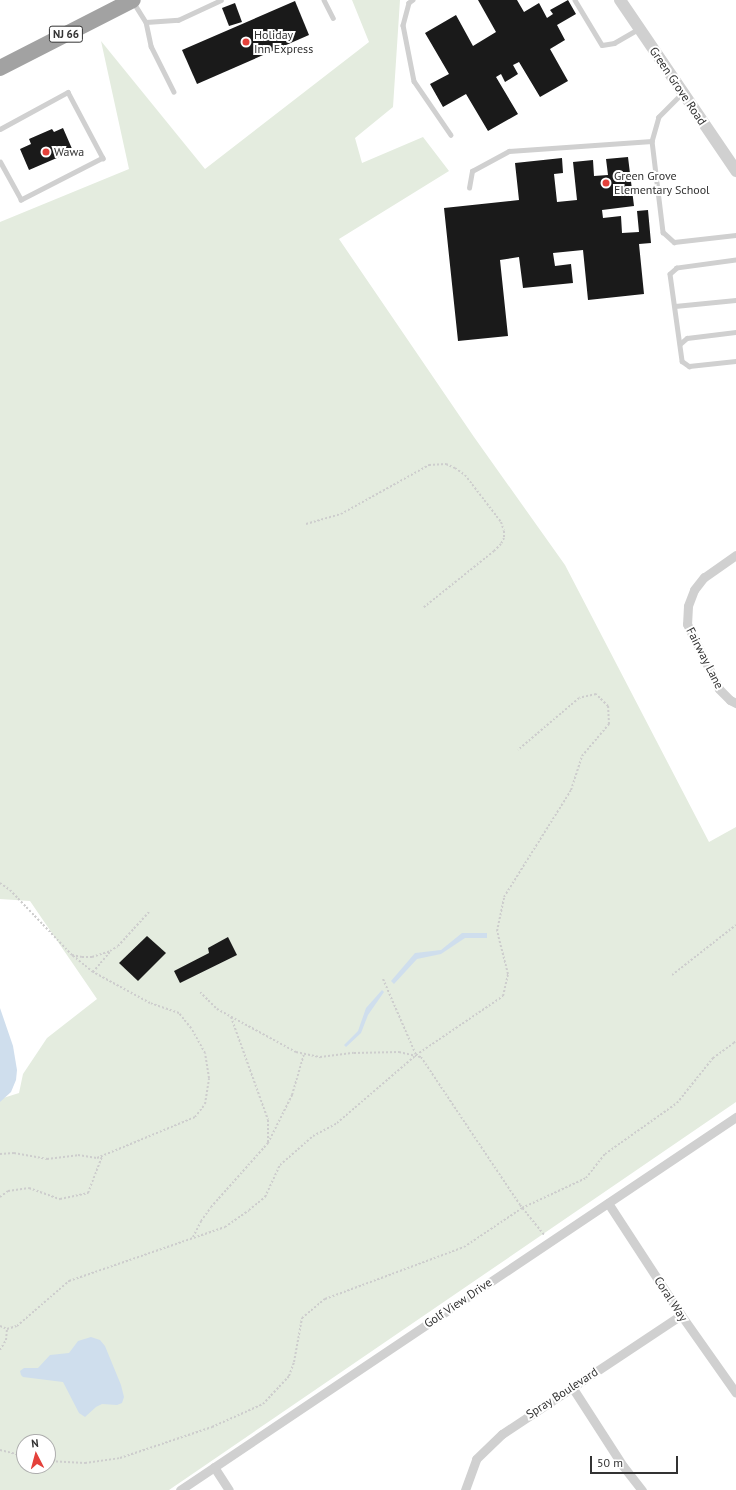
<!DOCTYPE html>
<html>
<head>
<meta charset="utf-8">
<style>
  body { margin:0 }
  #map { position:relative; width:736px; height:1490px; overflow:hidden; background:#fff; font-family:"PT Sans",sans-serif }
  div>[style] { position:absolute }
  [style*='--x'] { left:calc(var(--x)*1px); top:calc(var(--y)*1px); width:calc(var(--w)*1px); rotate:calc(var(--a)*1deg) }
  .green>* { inset:0; background:#e4ecdf }
  .water>* { inset:0; background:#cfdeed }
  .building>* { inset:0; background:#1a1a1a }
  .path>* { height:2px; margin-top:-1px; transform-origin:0; background:repeating-linear-gradient(90deg,#cdcdcd 0 2px,transparent 0 4px) }
  .service>* { height:4.5px; margin:-2.25px; padding:0 2.25px; transform-origin:2.25px; border-radius:2.25px; background:#d0d0d0 }
  .minor>* { height:9px; margin:-4.5px; padding:0 4.5px; transform-origin:4.5px; border-radius:4.5px; background:#d0d0d0 }
  .tertiary>* { height:12px; margin:-6px; padding:0 6px; transform-origin:6px; border-radius:6px; background:#d0d0d0 }
  .trunk>* { height:16px; margin:-8px; padding:0 8px; transform-origin:8px; border-radius:8px; background:#a2a2a2 }
  .dots>* { width:11px; height:11px; translate:-50% -50%; box-sizing:border-box; border:2px solid #fff; border-radius:50% }
  span { translate:-50% -50%; white-space:nowrap; text-align:center; line-height:1.15; -webkit-text-stroke:4px #fff; paint-order:stroke }
  .shield-label span { padding:1px 3px; background:#fff; border:1px solid; border-radius:3px; -webkit-text-stroke-width:0 }
  .shield-label { font-size:11px; color:#333; font-weight:700 }
  .poi-label { font-size:12px; color:#333 }
  .left { translate:0 -50%; text-align:left }
  .street-label { font-size:12px; color:#333 }
  .north { position:absolute; left:16px; top:1434px; width:40px; height:40px; box-sizing:border-box; background:#fff; border:1px solid #adadad; border-radius:50%; rotate:354deg; font-size:11px; font-weight:700; line-height:16px; text-align:center; color:#333 }
  .north::after { content:''; display:block; margin:auto; width:14px; height:18px; background:#e4413b; clip-path:polygon(50% 0,100% 100%,50% 72%,0 100%) }
  .scale { position:absolute; left:590px; top:1456px; width:88px; height:18px; box-sizing:border-box; border:2px solid #333; border-top:0; padding-left:5px; font-size:12px; line-height:14px; white-space:nowrap; color:#333; -webkit-text-stroke:3px #fff; paint-order:stroke }
</style>
</head>
<body>
<div id="map">
  <div class="green">
    <div style="clip-path:polygon(evenodd,352px 0,400px 0,393px 107px,355px 138px,362px 163px,423px 137px,449px 171px,339px 239px,474px 437px,565px 565px,709px 842px,736px 827px,736px 1102px,169px 1490px,0 1490px,0 1099px,19px 1093px,23px 1074px,47px 1038px,97px 999px,30px 901px,0 899px,0 222px,129px 169px,101px 41px,205px 169px,369px 42px,352px 0,24px 1442px,48px 1442px,48px 1466px,24px 1466px,24px 1442px)"></div>
  </div>
  <div class="water">
    <div style="clip-path:polygon(462px 933px,487px 933px,487px 938px,465px 938px,441px 954px,417px 959px,394px 984px,391px 981px,415px 953px,441px 950px)"></div>
    <div style="clip-path:polygon(382px 990px,384px 992px,368px 1015px,361px 1033px,346px 1047px,344px 1045px,358px 1031px,366px 1008px)"></div>
    <div style="clip-path:polygon(0 1008px,13px 1046px,17px 1070px,16px 1080px,11px 1092px,0 1102px)"></div>
    <div style="clip-path:polygon(91px 1337px,100px 1340px,105px 1346px,121px 1385px,124px 1397px,122px 1403px,117px 1405px,102px 1404px,96px 1407px,85px 1417px,79px 1413px,63px 1382px,23px 1377px,21px 1375px,20px 1371px,24px 1368px,38px 1368px,50px 1355px,69px 1353px,78px 1341px)"></div>
  </div>
  <div class="building">
    <div style="clip-path:polygon(478px 0,517px 0,524px 12px,539px 3px,547px 18px,553px 14px,550px 10px,568px 0,576px 14px,557px 25px,565px 40px,550px 49px,568px 81px,540px 97px,519px 62px,513px 65px,518px 74px,505px 82px,501px 74px,496px 77px,518px 114px,488px 131px,466px 94px,443px 107px,430px 84px,449px 74px,425px 33px,456px 15px,473px 46px,496px 32px)"></div>
    <div style="clip-path:polygon(295px 1px,309px 35px,197px 84px,182px 50px)"></div>
    <div style="clip-path:polygon(235px 3px,242px 22px,229px 26px,222px 8px)"></div>
    <div style="clip-path:polygon(63px 128px,73px 151px,29px 170px,20px 149px,31px 144px,29px 139px,52px 129px,54px 132px)"></div>
    <div style="clip-path:polygon(628px 157px,634px 206px,602px 210px,603px 218px,621px 216px,622px 233px,639px 232px,637px 211px,648px 210px,651px 243px,639px 244px,644px 294px,588px 300px,583px 250px,553px 253px,555px 266px,571px 264px,573px 283px,523px 288px,519px 257px,500px 260px,508px 336px,458px 341px,444px 208px,519px 200px,515px 163px,562px 158px,563px 173px,554px 174px,557px 202px,577px 200px,573px 162px,593px 160px,594px 176px,608px 175px,606px 159px)"></div>
    <div style="clip-path:polygon(147px 936px,166px 953px,138px 981px,119px 963px)"></div>
    <div style="clip-path:polygon(228px 937px,237px 955px,180px 983px,174px 971px,209px 953px,208px 948px)"></div>
  </div>
  <div class="path">
    <div style="--x:306;--y:524;--w:36;--a:-16"></div>
    <div style="--x:341;--y:514;--w:101;--a:-29.1"></div>
    <div style="--x:429;--y:465;--w:17;--a:-3"></div>
    <div style="--x:446;--y:464;--w:10;--a:24"></div>
    <div style="--x:455;--y:468;--w:12;--a:35"></div>
    <div style="--x:465;--y:475;--w:59;--a:52.5"></div>
    <div style="--x:501;--y:522;--w:9;--a:72"></div>
    <div style="--x:504;--y:531;--w:7;--a:90"></div>
    <div style="--x:504;--y:538;--w:7;--a:117"></div>
    <div style="--x:501;--y:544;--w:10;--a:135"></div>
    <div style="--x:494;--y:551;--w:90;--a:141.3"></div>
    <div style="--x:0;--y:883;--w:12;--a:35"></div>
    <div style="--x:10;--y:890;--w:90;--a:46.4"></div>
    <div style="--x:72;--y:955;--w:10;--a:11"></div>
    <div style="--x:82;--y:957;--w:10;--a:0"></div>
    <div style="--x:92;--y:957;--w:19;--a:-18"></div>
    <div style="--x:110;--y:951;--w:9;--a:-32"></div>
    <div style="--x:118;--y:946;--w:46;--a:-47.6"></div>
    <div style="--x:93;--y:972;--w:26;--a:-50"></div>
    <div style="--x:672;--y:975;--w:81;--a:-38"></div>
    <div style="--x:383;--y:979;--w:83;--a:66.5"></div>
    <div style="--x:416;--y:1055;--w:105;--a:-34.1"></div>
    <div style="--x:503;--y:996;--w:23;--a:-77"></div>
    <div style="--x:508;--y:974;--w:44;--a:-104.3"></div>
    <div style="--x:497;--y:931;--w:35;--a:-78"></div>
    <div style="--x:504;--y:897;--w:126;--a:-57.9"></div>
    <div style="--x:571;--y:790;--w:36;--a:-72"></div>
    <div style="--x:582;--y:756;--w:42;--a:-49.8"></div>
    <div style="--x:609;--y:724;--w:18;--a:-93"></div>
    <div style="--x:608;--y:706;--w:17;--a:-135"></div>
    <div style="--x:596;--y:694;--w:17;--a:167"></div>
    <div style="--x:579;--y:698;--w:80;--a:139.6"></div>
    <div style="--x:200;--y:992;--w:24;--a:45"></div>
    <div style="--x:217;--y:1009;--w:90;--a:28.6"></div>
    <div style="--x:296;--y:1052;--w:25;--a:12"></div>
    <div style="--x:320;--y:1057;--w:34;--a:-7"></div>
    <div style="--x:354;--y:1053;--w:45;--a:-1.3"></div>
    <div style="--x:399;--y:1052;--w:23;--a:13"></div>
    <div style="--x:421;--y:1057;--w:178;--a:56.2"></div>
    <div style="--x:520;--y:1205;--w:38;--a:51"></div>
    <div style="--x:231;--y:1017;--w:109;--a:70.2"></div>
    <div style="--x:268;--y:1120;--w:23;--a:90"></div>
    <div style="--x:268;--y:1143;--w:54;--a:-63.4"></div>
    <div style="--x:292;--y:1095;--w:43;--a:-73.7"></div>
    <div style="--x:0;--y:1154;--w:14;--a:-4"></div>
    <div style="--x:14;--y:1153;--w:34;--a:10"></div>
    <div style="--x:47;--y:1159;--w:31;--a:-7"></div>
    <div style="--x:78;--y:1155;--w:19;--a:9"></div>
    <div style="--x:97;--y:1158;--w:106;--a:-22.7"></div>
    <div style="--x:195;--y:1117;--w:16;--a:-52"></div>
    <div style="--x:205;--y:1104;--w:26;--a:-81"></div>
    <div style="--x:209;--y:1078;--w:25;--a:-99"></div>
    <div style="--x:205;--y:1053;--w:29;--a:-119"></div>
    <div style="--x:191;--y:1028;--w:19;--a:-129"></div>
    <div style="--x:179;--y:1013;--w:31;--a:-161"></div>
    <div style="--x:150;--y:1003;--w:65;--a:-151.5"></div>
    <div style="--x:93;--y:972;--w:27;--a:-141"></div>
    <div style="--x:0;--y:1197;--w:10;--a:-37"></div>
    <div style="--x:8;--y:1191;--w:21;--a:-8"></div>
    <div style="--x:29;--y:1188;--w:33;--a:20"></div>
    <div style="--x:60;--y:1199;--w:29;--a:-12"></div>
    <div style="--x:88;--y:1193;--w:40;--a:-69"></div>
    <div style="--x:193;--y:1237;--w:18;--a:-63"></div>
    <div style="--x:201;--y:1221;--w:17;--a:-54"></div>
    <div style="--x:211;--y:1207;--w:86;--a:-48.3"></div>
    <div style="--x:0;--y:1326;--w:8;--a:23"></div>
    <div style="--x:7;--y:1329;--w:10;--a:-17"></div>
    <div style="--x:17;--y:1326;--w:69;--a:-40.9"></div>
    <div style="--x:69;--y:1281;--w:165;--a:-19.1"></div>
    <div style="--x:225;--y:1227;--w:29;--a:-35"></div>
    <div style="--x:249;--y:1210;--w:21;--a:-39"></div>
    <div style="--x:265;--y:1197;--w:35;--a:-65"></div>
    <div style="--x:280;--y:1165;--w:44;--a:-41.3"></div>
    <div style="--x:313;--y:1136;--w:27;--a:-28"></div>
    <div style="--x:337;--y:1123;--w:104;--a:-40.7"></div>
    <div style="--x:0;--y:1350;--w:12;--a:-59"></div>
    <div style="--x:6;--y:1340;--w:11;--a:-85"></div>
    <div style="--x:0;--y:1450;--w:25;--a:14"></div>
    <div style="--x:48;--y:1461;--w:37;--a:3"></div>
    <div style="--x:85;--y:1463;--w:35;--a:-8"></div>
    <div style="--x:120;--y:1458;--w:97;--a:-18.6"></div>
    <div style="--x:212;--y:1427;--w:56;--a:-24.3"></div>
    <div style="--x:263;--y:1404;--w:38;--a:-47"></div>
    <div style="--x:289;--y:1376;--w:15;--a:-70"></div>
    <div style="--x:294;--y:1362;--w:45;--a:-79.7"></div>
    <div style="--x:302;--y:1318;--w:30;--a:-40"></div>
    <div style="--x:325;--y:1299;--w:148;--a:-20.5"></div>
    <div style="--x:464;--y:1247;--w:70;--a:-33.9"></div>
    <div style="--x:522;--y:1208;--w:71;--a:-25.1"></div>
    <div style="--x:586;--y:1178;--w:31;--a:-52"></div>
    <div style="--x:605;--y:1154;--w:88;--a:-35.3"></div>
    <div style="--x:677;--y:1103;--w:58;--a:-51.3"></div>
    <div style="--x:713;--y:1058;--w:26;--a:-36"></div>
    <div style="--x:734;--y:1043;--w:4;--a:-56"></div>
  </div>
  <div class="service">
    <div style="--x:324;--y:0;--w:20;--a:63"></div>
    <div style="--x:413;--y:0;--w:5;--a:143"></div>
    <div style="--x:409;--y:3;--w:23;--a:105"></div>
    <div style="--x:403;--y:25;--w:57;--a:78.9"></div>
    <div style="--x:414;--y:81;--w:65;--a:55.6"></div>
    <div style="--x:575;--y:0;--w:52;--a:59"></div>
    <div style="--x:602;--y:45;--w:12;--a:-9"></div>
    <div style="--x:614;--y:43;--w:28;--a:-30"></div>
    <div style="--x:134;--y:3;--w:22;--a:58"></div>
    <div style="--x:146;--y:22;--w:32;--a:-4"></div>
    <div style="--x:178;--y:20;--w:47;--a:-24.9"></div>
    <div style="--x:146;--y:22;--w:25;--a:78"></div>
    <div style="--x:151;--y:46;--w:51;--a:63.4"></div>
    <div style="--x:682;--y:94;--w:33;--a:135"></div>
    <div style="--x:659;--y:117;--w:25;--a:106"></div>
    <div style="--x:652;--y:141;--w:92;--a:83.1"></div>
    <div style="--x:663;--y:232;--w:15;--a:42"></div>
    <div style="--x:674;--y:242;--w:62;--a:-6.4"></div>
    <div style="--x:0;--y:129;--w:77;--a:-28.6"></div>
    <div style="--x:68;--y:92;--w:75;--a:62.1"></div>
    <div style="--x:103;--y:158;--w:92;--a:152.9"></div>
    <div style="--x:21;--y:200;--w:43;--a:-118.9"></div>
    <div style="--x:469;--y:188;--w:17;--a:-80"></div>
    <div style="--x:472;--y:171;--w:42;--a:-28.4"></div>
    <div style="--x:509;--y:151;--w:143;--a:-4"></div>
    <div style="--x:736;--y:260;--w:60;--a:172.3"></div>
    <div style="--x:677;--y:268;--w:9;--a:139"></div>
    <div style="--x:670;--y:274;--w:88;--a:82.1"></div>
    <div style="--x:682;--y:361;--w:9;--a:36"></div>
    <div style="--x:689;--y:366;--w:47;--a:-6.1"></div>
    <div style="--x:675;--y:306;--w:61;--a:-5.6"></div>
    <div style="--x:680;--y:344;--w:9;--a:-41"></div>
    <div style="--x:687;--y:338;--w:49;--a:-7"></div>
  </div>
  <div class="minor">
    <div style="--x:736;--y:555;--w:39;--a:145"></div>
    <div style="--x:704;--y:577;--w:16;--a:128"></div>
    <div style="--x:694;--y:590;--w:17;--a:111"></div>
    <div style="--x:688;--y:606;--w:18;--a:93"></div>
    <div style="--x:687;--y:624;--w:72;--a:63.8"></div>
    <div style="--x:719;--y:689;--w:16;--a:45"></div>
    <div style="--x:730;--y:700;--w:7;--a:27"></div>
    <div style="--x:608;--y:1203;--w:134;--a:56.9"></div>
    <div style="--x:681;--y:1315;--w:95;--a:54.8"></div>
    <div style="--x:572;--y:1387;--w:94;--a:57.2"></div>
    <div style="--x:623;--y:1466;--w:31;--a:52"></div>
    <div style="--x:214;--y:1467;--w:27;--a:57"></div>
    <div style="--x:180;--y:1490;--w:670;--a:-33.86"></div>
    <div style="--x:465;--y:1490;--w:33;--a:-70"></div>
    <div style="--x:476;--y:1459;--w:36;--a:-44"></div>
    <div style="--x:502;--y:1434;--w:215;--a:-33.6"></div>
  </div>
  <div class="tertiary">
    <div style="--x:620;--y:0;--w:207;--a:55.8"></div>
  </div>
  <div class="trunk">
    <div style="--x:0;--y:68;--w:149;--a:-27.1"></div>
  </div>
  <div class="dots">
    <div style="left:246px;top:42px;background:#e4413b"></div>
    <div style="left:46px;top:152px;background:#e4413b"></div>
    <div style="left:606px;top:183px;background:#e4413b"></div>
  </div>
  <div class="shield-label">
    <span style="left:66px;top:34px">NJ 66</span>
  </div>
  <div class="poi-label">
    <span class="left" style="left:254px;top:42px">Holiday<br>Inn Express</span>
    <span class="left" style="left:54px;top:152px">Wawa</span>
    <span class="left" style="left:614px;top:183px">Green Grove<br>Elementary School</span>
  </div>
  <div class="street-label">
    <span style="left:678px;top:86px;rotate:56deg">Green Grove Road</span>
    <span style="left:705px;top:658px;rotate:63deg">Fairway Lane</span>
    <span style="left:671px;top:1299px;rotate:57deg">Coral Way</span>
    <span style="left:458px;top:1303px;rotate:-34deg">Golf View Drive</span>
    <span style="left:562px;top:1393px;rotate:-33deg">Spray Boulevard</span>
  </div>
  <div class="north">N</div>
  <div class="scale">50 m</div>
</div>
</body>
</html>
